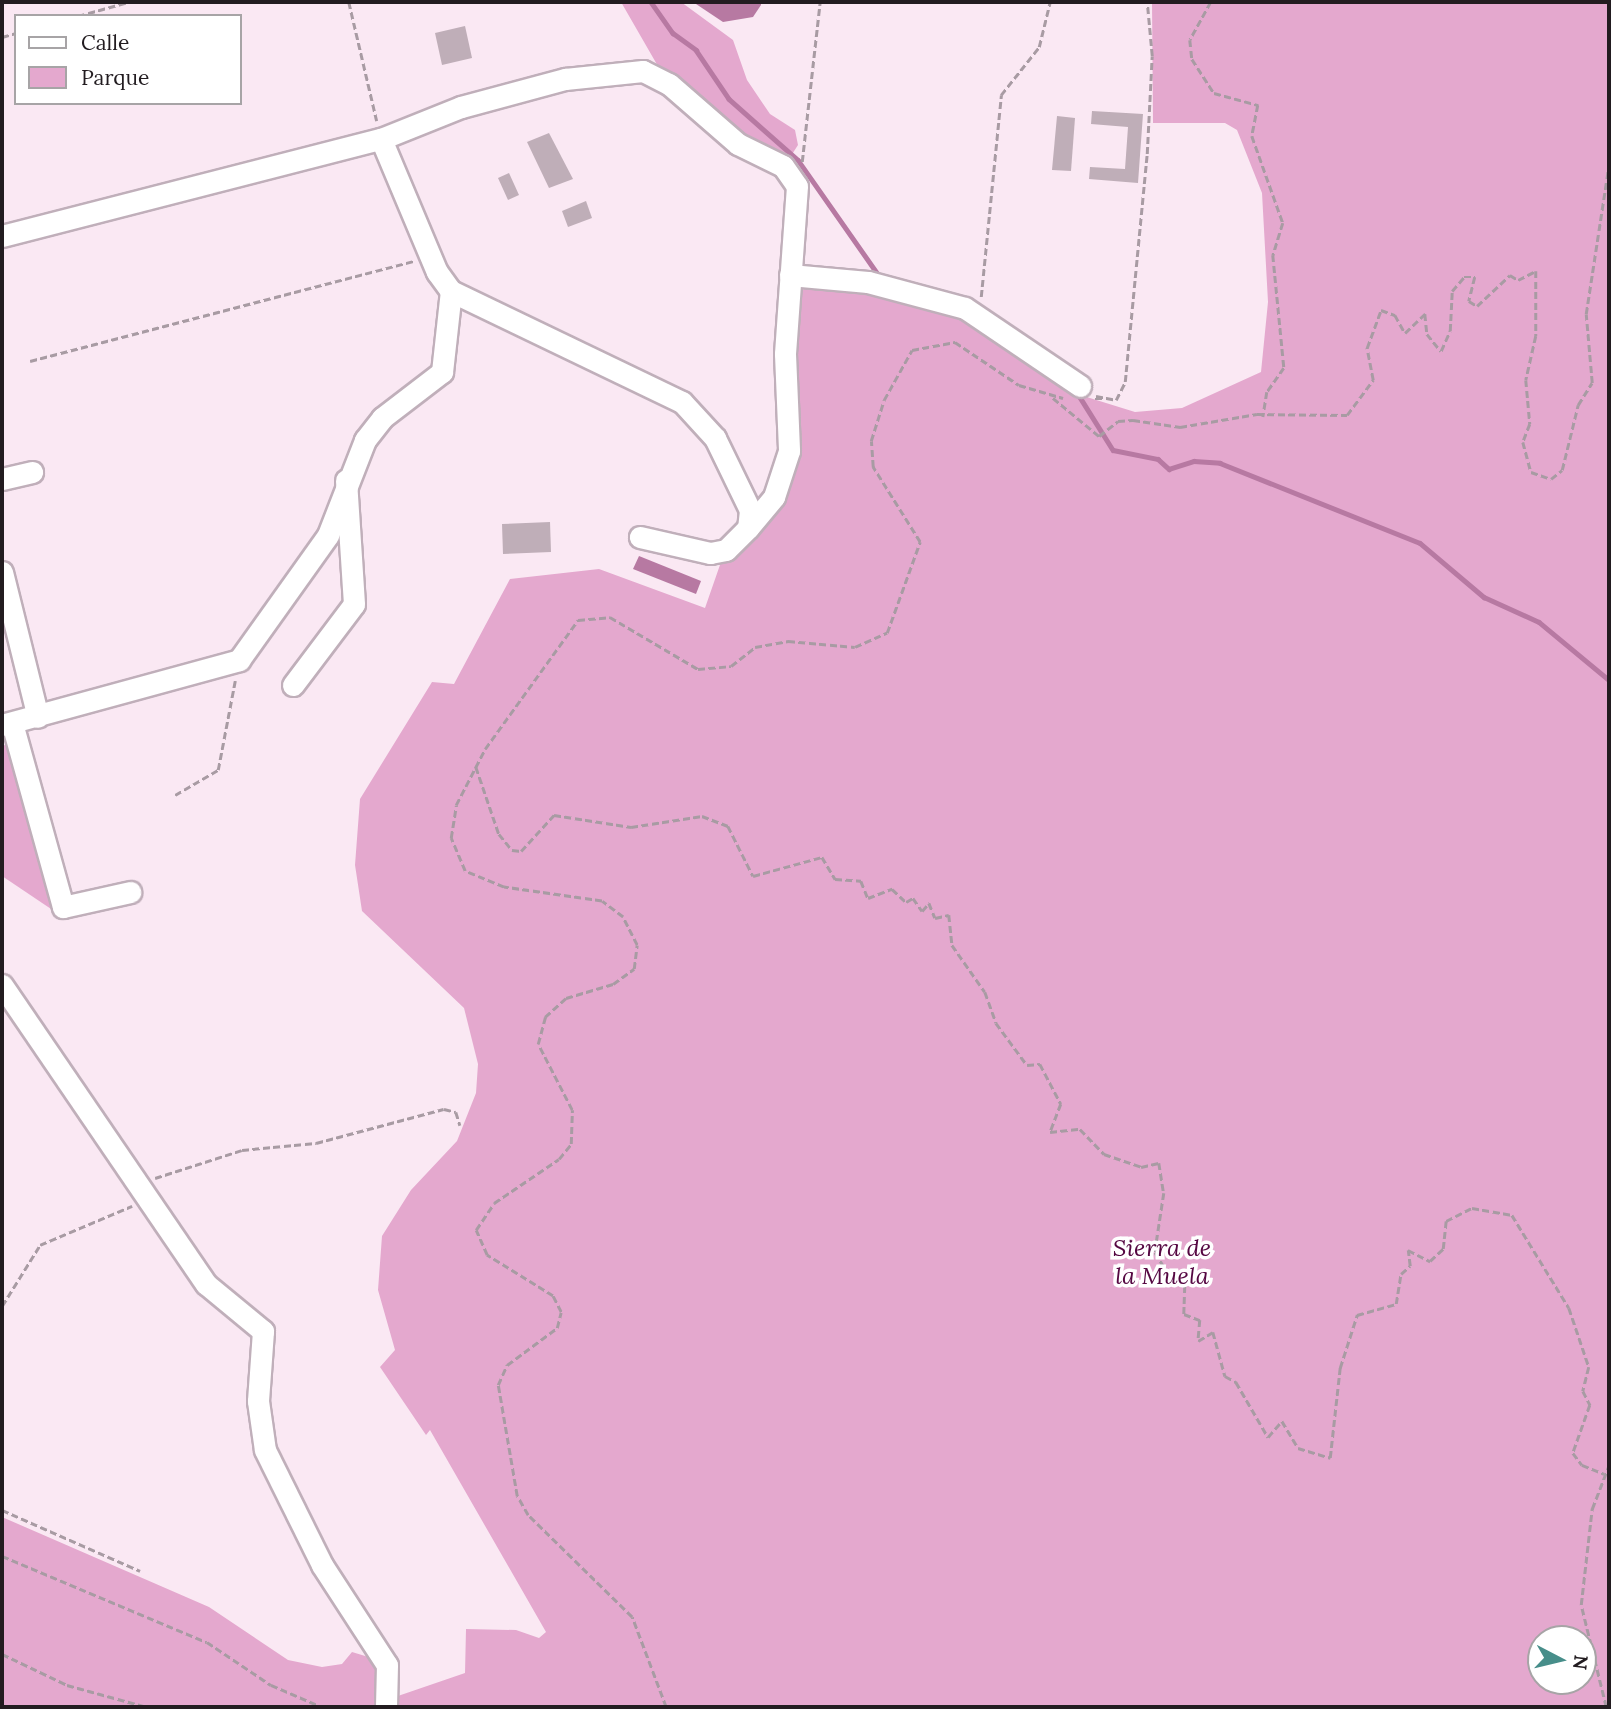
<!DOCTYPE html>
<html>
<head>
<meta charset="utf-8">
<style>
  body { margin:0 }
  #map { position:relative; width:1611px; height:1709px; overflow:hidden; background:#fae8f3; font-family:Lora,serif }
  div>[style] { position:absolute }
  [style*='--x'] { left:calc(var(--x)*1px); top:calc(var(--y)*1px); width:calc(var(--w)*1px); rotate:calc(var(--a)*1deg) }
  .green>* { inset:0; background:#e4a8ce }
  .water>* { inset:0; background:#b779a2 }
  .stream>* { height:4.5px; margin:-2.25px; padding:0 2.25px; transform-origin:2.25px; border-radius:2.25px; background:#b779a2 }
  .building>* { inset:0; background:#bfaeb8 }
  .path>* { height:2.5px; margin-top:-1.25px; transform-origin:0; background:repeating-linear-gradient(90deg,#a89ba3 0 7px,transparent 0 10.5px) }
  .roads { filter:drop-shadow(2px 0 #c0afba) drop-shadow(-2px 0 #c0afba) drop-shadow(0 2px #c0afba) drop-shadow(0 -2px #c0afba) }
  .minor>* { height:21px; margin:-10.5px; padding:0 10.5px; transform-origin:10.5px; border-radius:10.5px; background:#fff }
  span { translate:-50% -50%; white-space:nowrap; text-align:center; line-height:1.15; -webkit-text-stroke:7px #fff; paint-order:stroke }
  .park-label { font-size:24px; color:#550742; font-style:italic }
  .frame { position:absolute; inset:0; border:4px solid #221c20; pointer-events:none }
  .legend { position:absolute; left:14px; top:14px; width:228px; height:91px; box-sizing:border-box; background:#fff; border:2px solid #a7a4a6; margin:0; padding:9px 12px; list-style:none; font-size:21px; color:#221c20 }
  .legend li { display:flex; align-items:center; gap:14px; height:35px }
  .legend b { width:35px; border:2px solid #a7a4a6 }
  .north { position:absolute; left:1527px; top:1625px; width:70px; height:70px; box-sizing:border-box; background:#fff; border:2px solid #a7a4a6; border-radius:50%; rotate:97deg; font-size:19px; font-weight:700; line-height:28px; text-align:center; color:#221c20 }
  .north::after { content:''; display:block; margin:auto; width:24px; height:32px; background:#478e8a; clip-path:polygon(50% 0,100% 100%,50% 72%,0 100%) }
</style>
</head>
<body>
<div id="map">
  <div class="green">
    <div style="clip-path:polygon(621px 2px,681px 2px,733px 40px,747px 80px,770px 114px,795px 130px,798px 145px,787px 162px,763px 154px,659px 68px)"></div>
    <div style="clip-path:polygon(evenodd,1152px 2px,1609px 2px,1609px 1707px,393px 1707px,395px 1697px,465px 1673px,466px 1629px,516px 1630px,539px 1638px,546px 1632px,430px 1430px,426px 1435px,380px 1367px,395px 1350px,378px 1290px,382px 1236px,411px 1190px,457px 1141px,476px 1093px,478px 1064px,464px 1008px,362px 911px,355px 865px,360px 799px,432px 682px,454px 684px,510px 579px,599px 569px,705px 608px,721px 562px,741px 549px,776px 500px,798px 292px,812px 285px,880px 294px,960px 319px,1077px 394px,1135px 412px,1182px 408px,1261px 372px,1268px 302px,1262px 193px,1237px 130px,1225px 123px,1153px 123px,1152px 2px,1541px 1639px,1583px 1639px,1583px 1681px,1541px 1681px,1541px 1639px)"></div>
    <div style="clip-path:polygon(14px 742px,60px 915px,2px 876px,2px 746px)"></div>
    <div style="clip-path:polygon(2px 1517px,209px 1607px,288px 1660px,322px 1667px,342px 1664px,352px 1652px,375px 1659px,381px 1707px,2px 1707px)"></div>
  </div>
  <div class="water">
    <div style="clip-path:polygon(693px 2px,761px 2px,761px 5px,753px 17px,723px 22px)"></div>
    <div style="clip-path:polygon(639px 556px,701px 581px,696px 594px,633px 569px)"></div>
  </div>
  <div class="stream">
    <div style="--x:651;--y:2;--w:38;--a:55"></div>
    <div style="--x:673;--y:33;--w:29;--a:36"></div>
    <div style="--x:696;--y:50;--w:59;--a:56"></div>
    <div style="--x:729;--y:99;--w:92;--a:41.5"></div>
    <div style="--x:798;--y:160;--w:143;--a:55"></div>
    <div style="--x:1078;--y:394;--w:66;--a:58"></div>
    <div style="--x:1113;--y:450;--w:46;--a:11.3"></div>
    <div style="--x:1158;--y:459;--w:15;--a:42"></div>
    <div style="--x:1169;--y:469;--w:26;--a:-18"></div>
    <div style="--x:1194;--y:461;--w:26;--a:4"></div>
    <div style="--x:1220;--y:463;--w:215;--a:21.8"></div>
    <div style="--x:1420;--y:543;--w:84;--a:40.2"></div>
    <div style="--x:1484;--y:597;--w:60;--a:24.4"></div>
    <div style="--x:1539;--y:622;--w:91;--a:39.6"></div>
  </div>
  <div class="building">
    <div style="clip-path:polygon(465px 26px,472px 58px,442px 65px,435px 33px)"></div>
    <div style="clip-path:polygon(1092px 111px,1143px 114px,1138px 183px,1089px 179px,1090px 167px,1125px 169px,1128px 127px,1091px 124px)"></div>
    <div style="clip-path:polygon(1057px 116px,1075px 118px,1071px 171px,1052px 170px)"></div>
    <div style="clip-path:polygon(549px 133px,573px 179px,549px 188px,527px 142px)"></div>
    <div style="clip-path:polygon(509px 173px,519px 195px,508px 200px,498px 178px)"></div>
    <div style="clip-path:polygon(586px 201px,592px 218px,568px 227px,562px 211px)"></div>
    <div style="clip-path:polygon(550px 522px,551px 552px,503px 554px,502px 524px)"></div>
  </div>
  <div class="path">
    <div style="--x:349;--y:2;--w:122;--a:76.8"></div>
    <div style="--x:1211;--y:2;--w:43;--a:118.9"></div>
    <div style="--x:1190;--y:40;--w:19;--a:84"></div>
    <div style="--x:1192;--y:59;--w:40;--a:57.1"></div>
    <div style="--x:1214;--y:93;--w:46;--a:15.3"></div>
    <div style="--x:1258;--y:105;--w:32;--a:101"></div>
    <div style="--x:1252;--y:136;--w:92;--a:70.4"></div>
    <div style="--x:1283;--y:223;--w:34;--a:107"></div>
    <div style="--x:1273;--y:255;--w:114;--a:84.4"></div>
    <div style="--x:1284;--y:368;--w:29;--a:125"></div>
    <div style="--x:1267;--y:392;--w:25;--a:99"></div>
    <div style="--x:78;--y:16;--w:52;--a:-15.6"></div>
    <div style="--x:2;--y:37;--w:15;--a:-16"></div>
    <div style="--x:802;--y:162;--w:161;--a:-83.6"></div>
    <div style="--x:981;--y:297;--w:203;--a:-84.3"></div>
    <div style="--x:1001;--y:95;--w:61;--a:-51.6"></div>
    <div style="--x:1039;--y:47;--w:46;--a:-76.3"></div>
    <div style="--x:30;--y:361;--w:396;--a:-14.6"></div>
    <div style="--x:1096;--y:396;--w:20;--a:11"></div>
    <div style="--x:1116;--y:400;--w:20;--a:-63"></div>
    <div style="--x:1125;--y:382;--w:229;--a:-84.5"></div>
    <div style="--x:1147;--y:154;--w:98;--a:-87.1"></div>
    <div style="--x:1152;--y:56;--w:54;--a:-95.3"></div>
    <div style="--x:1053;--y:398;--w:60;--a:39.6"></div>
    <div style="--x:1099;--y:436;--w:24;--a:-38"></div>
    <div style="--x:1118;--y:421;--w:15;--a:-4"></div>
    <div style="--x:1133;--y:420;--w:48;--a:8.5"></div>
    <div style="--x:1180;--y:427;--w:78;--a:-9.6"></div>
    <div style="--x:1257;--y:414;--w:90;--a:0.6"></div>
    <div style="--x:1347;--y:415;--w:44;--a:-53.4"></div>
    <div style="--x:1373;--y:380;--w:33;--a:-101"></div>
    <div style="--x:1367;--y:348;--w:40;--a:-69.8"></div>
    <div style="--x:1381;--y:310;--w:15;--a:20"></div>
    <div style="--x:1395;--y:315;--w:21;--a:61"></div>
    <div style="--x:1405;--y:333;--w:28;--a:-44"></div>
    <div style="--x:1425;--y:314;--w:20;--a:84"></div>
    <div style="--x:1427;--y:334;--w:22;--a:51"></div>
    <div style="--x:1441;--y:351;--w:22;--a:-66"></div>
    <div style="--x:1450;--y:331;--w:40;--a:-87.1"></div>
    <div style="--x:1452;--y:291;--w:18;--a:-49"></div>
    <div style="--x:1464;--y:277;--w:11;--a:0"></div>
    <div style="--x:1475;--y:277;--w:25;--a:104"></div>
    <div style="--x:1469;--y:301;--w:9;--a:32"></div>
    <div style="--x:1477;--y:306;--w:45;--a:-43.2"></div>
    <div style="--x:1510;--y:275;--w:9;--a:32"></div>
    <div style="--x:1518;--y:280;--w:20;--a:-27"></div>
    <div style="--x:1536;--y:271;--w:65;--a:90"></div>
    <div style="--x:1536;--y:336;--w:45;--a:102.8"></div>
    <div style="--x:1526;--y:380;--w:44;--a:84.8"></div>
    <div style="--x:1530;--y:424;--w:19;--a:111"></div>
    <div style="--x:1523;--y:442;--w:31;--a:75"></div>
    <div style="--x:1531;--y:472;--w:21;--a:19"></div>
    <div style="--x:1551;--y:479;--w:14;--a:-39"></div>
    <div style="--x:1562;--y:470;--w:67;--a:-76.2"></div>
    <div style="--x:1578;--y:405;--w:26;--a:-58"></div>
    <div style="--x:1592;--y:383;--w:69;--a:-95"></div>
    <div style="--x:1586;--y:314;--w:153;--a:-81.3"></div>
    <div style="--x:1095;--y:399;--w:10;--a:0"></div>
    <div style="--x:476;--y:767;--w:71;--a:71.1"></div>
    <div style="--x:499;--y:834;--w:21;--a:51"></div>
    <div style="--x:512;--y:850;--w:9;--a:6"></div>
    <div style="--x:521;--y:851;--w:49;--a:-47.5"></div>
    <div style="--x:554;--y:815;--w:78;--a:8.9"></div>
    <div style="--x:631;--y:827;--w:72;--a:-8.8"></div>
    <div style="--x:702;--y:816;--w:28;--a:21"></div>
    <div style="--x:728;--y:826;--w:56;--a:63.4"></div>
    <div style="--x:753;--y:876;--w:72;--a:-15.4"></div>
    <div style="--x:822;--y:857;--w:26;--a:59"></div>
    <div style="--x:835;--y:879;--w:26;--a:4"></div>
    <div style="--x:861;--y:881;--w:18;--a:68"></div>
    <div style="--x:868;--y:898;--w:26;--a:-21"></div>
    <div style="--x:892;--y:889;--w:19;--a:43"></div>
    <div style="--x:906;--y:902;--w:8;--a:-30"></div>
    <div style="--x:913;--y:898;--w:16;--a:55"></div>
    <div style="--x:922;--y:911;--w:11;--a:-49"></div>
    <div style="--x:929;--y:903;--w:16;--a:68"></div>
    <div style="--x:935;--y:918;--w:14;--a:-12"></div>
    <div style="--x:949;--y:915;--w:30;--a:84"></div>
    <div style="--x:952;--y:945;--w:57;--a:54.9"></div>
    <div style="--x:985;--y:992;--w:33;--a:70"></div>
    <div style="--x:996;--y:1023;--w:52;--a:53.6"></div>
    <div style="--x:1027;--y:1065;--w:13;--a:-4"></div>
    <div style="--x:1040;--y:1064;--w:45;--a:62.3"></div>
    <div style="--x:1061;--y:1104;--w:30;--a:111"></div>
    <div style="--x:1050;--y:1132;--w:30;--a:-6"></div>
    <div style="--x:1080;--y:1129;--w:35;--a:46"></div>
    <div style="--x:1104;--y:1154;--w:39;--a:19"></div>
    <div style="--x:1141;--y:1167;--w:18;--a:-13"></div>
    <div style="--x:1159;--y:1163;--w:30;--a:81"></div>
    <div style="--x:1164;--y:1193;--w:60;--a:98.7"></div>
    <div style="--x:1155;--y:1252;--w:26;--a:59"></div>
    <div style="--x:1168;--y:1274;--w:21;--a:35"></div>
    <div style="--x:1185;--y:1286;--w:28;--a:92"></div>
    <div style="--x:1184;--y:1314;--w:17;--a:21"></div>
    <div style="--x:1200;--y:1320;--w:21;--a:95"></div>
    <div style="--x:1198;--y:1341;--w:17;--a:-31"></div>
    <div style="--x:1213;--y:1332;--w:46;--a:74.7"></div>
    <div style="--x:1225;--y:1376;--w:13;--a:29"></div>
    <div style="--x:1236;--y:1382;--w:64;--a:59.8"></div>
    <div style="--x:1268;--y:1437;--w:21;--a:-49"></div>
    <div style="--x:1282;--y:1421;--w:31;--a:59"></div>
    <div style="--x:1298;--y:1448;--w:34;--a:17"></div>
    <div style="--x:1330;--y:1458;--w:91;--a:-83.7"></div>
    <div style="--x:1340;--y:1368;--w:56;--a:-72.2"></div>
    <div style="--x:1357;--y:1315;--w:41;--a:-15.8"></div>
    <div style="--x:1396;--y:1304;--w:30;--a:-81"></div>
    <div style="--x:1401;--y:1274;--w:12;--a:-42"></div>
    <div style="--x:1410;--y:1266;--w:16;--a:-97"></div>
    <div style="--x:1408;--y:1250;--w:25;--a:27"></div>
    <div style="--x:1430;--y:1261;--w:18;--a:-43"></div>
    <div style="--x:1443;--y:1249;--w:28;--a:-84"></div>
    <div style="--x:1446;--y:1221;--w:29;--a:-27"></div>
    <div style="--x:1472;--y:1208;--w:41;--a:9.9"></div>
    <div style="--x:1512;--y:1215;--w:109;--a:58.5"></div>
    <div style="--x:1569;--y:1308;--w:62;--a:71.3"></div>
    <div style="--x:1589;--y:1367;--w:25;--a:104"></div>
    <div style="--x:1583;--y:1391;--w:16;--a:63"></div>
    <div style="--x:1590;--y:1405;--w:51;--a:109.5"></div>
    <div style="--x:1573;--y:1453;--w:15;--a:53"></div>
    <div style="--x:1582;--y:1465;--w:24;--a:22"></div>
    <div style="--x:175;--y:795;--w:50;--a:-30.2"></div>
    <div style="--x:218;--y:770;--w:91;--a:-79.2"></div>
    <div style="--x:155;--y:1178;--w:91;--a:-17.8"></div>
    <div style="--x:242;--y:1150;--w:74;--a:-5.4"></div>
    <div style="--x:316;--y:1143;--w:132;--a:-14.9"></div>
    <div style="--x:444;--y:1109;--w:12;--a:14"></div>
    <div style="--x:456;--y:1112;--w:14;--a:73"></div>
    <div style="--x:2;--y:1306;--w:72;--a:-58.1"></div>
    <div style="--x:40;--y:1245;--w:100;--a:-23"></div>
    <div style="--x:2;--y:1510;--w:151;--a:23.8"></div>
    <div style="--x:2;--y:1556;--w:222;--a:22.8"></div>
    <div style="--x:207;--y:1642;--w:77;--a:33.9"></div>
    <div style="--x:271;--y:1685;--w:56;--a:23.3"></div>
    <div style="--x:2;--y:1654;--w:72;--a:25.5"></div>
    <div style="--x:67;--y:1685;--w:83;--a:15.4"></div>
    <div style="--x:666;--y:1707;--w:96;--a:-110.7"></div>
    <div style="--x:632;--y:1617;--w:146;--a:-135.6"></div>
    <div style="--x:528;--y:1515;--w:22;--a:-120"></div>
    <div style="--x:517;--y:1496;--w:113;--a:-99.7"></div>
    <div style="--x:498;--y:1385;--w:22;--a:-66"></div>
    <div style="--x:507;--y:1365;--w:62;--a:-36.5"></div>
    <div style="--x:557;--y:1328;--w:16;--a:-76"></div>
    <div style="--x:561;--y:1312;--w:18;--a:-117"></div>
    <div style="--x:553;--y:1296;--w:78;--a:-148.2"></div>
    <div style="--x:487;--y:1255;--w:27;--a:-114"></div>
    <div style="--x:476;--y:1230;--w:32;--a:-56"></div>
    <div style="--x:494;--y:1203;--w:78;--a:-34.1"></div>
    <div style="--x:559;--y:1159;--w:19;--a:-51"></div>
    <div style="--x:571;--y:1144;--w:34;--a:-88"></div>
    <div style="--x:572;--y:1110;--w:74;--a:-117.3"></div>
    <div style="--x:538;--y:1044;--w:28;--a:-75"></div>
    <div style="--x:545;--y:1017;--w:28;--a:-42"></div>
    <div style="--x:566;--y:998;--w:49;--a:-16.6"></div>
    <div style="--x:613;--y:984;--w:26;--a:-36"></div>
    <div style="--x:634;--y:969;--w:24;--a:-83"></div>
    <div style="--x:637;--y:945;--w:31;--a:-117"></div>
    <div style="--x:623;--y:917;--w:26;--a:-143"></div>
    <div style="--x:602;--y:901;--w:99;--a:-171.9"></div>
    <div style="--x:504;--y:887;--w:42;--a:-157.7"></div>
    <div style="--x:465;--y:871;--w:36;--a:-113"></div>
    <div style="--x:451;--y:838;--w:33;--a:-81"></div>
    <div style="--x:456;--y:805;--w:63;--a:-62.6"></div>
    <div style="--x:485;--y:749;--w:159;--a:-54.2"></div>
    <div style="--x:578;--y:620;--w:32;--a:-5"></div>
    <div style="--x:610;--y:617;--w:102;--a:30.6"></div>
    <div style="--x:698;--y:669;--w:33;--a:-5"></div>
    <div style="--x:731;--y:666;--w:31;--a:-38"></div>
    <div style="--x:755;--y:647;--w:34;--a:-10"></div>
    <div style="--x:788;--y:641;--w:67;--a:5.1"></div>
    <div style="--x:855;--y:647;--w:35;--a:-24"></div>
    <div style="--x:887;--y:633;--w:97;--a:-70.1"></div>
    <div style="--x:920;--y:542;--w:89;--a:-122.1"></div>
    <div style="--x:873;--y:467;--w:26;--a:-94"></div>
    <div style="--x:871;--y:441;--w:43;--a:-72.4"></div>
    <div style="--x:884;--y:400;--w:57;--a:-60.8"></div>
    <div style="--x:912;--y:350;--w:44;--a:-10.5"></div>
    <div style="--x:955;--y:342;--w:77;--a:33.9"></div>
    <div style="--x:1019;--y:385;--w:46;--a:16.5"></div>
    <div style="--x:1606;--y:1707;--w:105;--a:-103.8"></div>
    <div style="--x:1581;--y:1605;--w:97;--a:-83.5"></div>
    <div style="--x:1592;--y:1509;--w:47;--a:-68.9"></div>
  </div>
  <div class="roads">
    <div class="minor">
      <div style="--x:381;--y:139;--w:144;--a:67.2"></div>
      <div style="--x:437;--y:272;--w:24;--a:54"></div>
      <div style="--x:451;--y:291;--w:256;--a:25.7"></div>
      <div style="--x:682;--y:402;--w:49;--a:47.5"></div>
      <div style="--x:715;--y:438;--w:80;--a:64.1"></div>
      <div style="--x:750;--y:510;--w:18;--a:96"></div>
      <div style="--x:748;--y:528;--w:31;--a:135"></div>
      <div style="--x:726;--y:550;--w:16;--a:169"></div>
      <div style="--x:710;--y:553;--w:72;--a:-167.1"></div>
      <div style="--x:2;--y:236;--w:391;--a:-14.4"></div>
      <div style="--x:381;--y:139;--w:86;--a:-21.8"></div>
      <div style="--x:461;--y:107;--w:108;--a:-15.1"></div>
      <div style="--x:565;--y:79;--w:78;--a:-5.9"></div>
      <div style="--x:643;--y:71;--w:29;--a:27"></div>
      <div style="--x:669;--y:84;--w:91;--a:41"></div>
      <div style="--x:738;--y:144;--w:50;--a:26.1"></div>
      <div style="--x:783;--y:166;--w:24;--a:55"></div>
      <div style="--x:797;--y:186;--w:168;--a:94.1"></div>
      <div style="--x:785;--y:354;--w:97;--a:87.6"></div>
      <div style="--x:789;--y:451;--w:48;--a:108.1"></div>
      <div style="--x:774;--y:497;--w:40;--a:130"></div>
      <div style="--x:790;--y:275;--w:78;--a:5.1"></div>
      <div style="--x:868;--y:282;--w:100;--a:15"></div>
      <div style="--x:965;--y:308;--w:139;--a:34.1"></div>
      <div style="--x:2;--y:479;--w:31;--a:-13"></div>
      <div style="--x:2;--y:572;--w:149;--a:76.1"></div>
      <div style="--x:293;--y:685;--w:101;--a:-53"></div>
      <div style="--x:354;--y:604;--w:124;--a:-93.7"></div>
      <div style="--x:12;--y:723;--w:191;--a:74.5"></div>
      <div style="--x:63;--y:907;--w:69;--a:-12.6"></div>
      <div style="--x:2;--y:725;--w:246;--a:-15.3"></div>
      <div style="--x:239;--y:660;--w:153;--a:-54.5"></div>
      <div style="--x:328;--y:535;--w:102;--a:-68.7"></div>
      <div style="--x:365;--y:440;--w:28;--a:-52"></div>
      <div style="--x:382;--y:418;--w:76;--a:-37.5"></div>
      <div style="--x:442;--y:372;--w:81;--a:-83.7"></div>
      <div style="--x:2;--y:985;--w:362;--a:55.7"></div>
      <div style="--x:206;--y:1284;--w:74;--a:39.5"></div>
      <div style="--x:263;--y:1331;--w:70;--a:94.1"></div>
      <div style="--x:258;--y:1401;--w:49;--a:81.9"></div>
      <div style="--x:265;--y:1450;--w:128;--a:63.6"></div>
      <div style="--x:322;--y:1565;--w:119;--a:57"></div>
      <div style="--x:387;--y:1665;--w:42;--a:91.4"></div>
    </div>
  </div>
  <div class="park-label">
    <span style="left:1162px;top:1262px">Sierra de<br>la Muela</span>
  </div>
  <div class="frame"></div>
  <ul class="legend">
  <li><b style="height:9px;background:#fff"></b>Calle</li>
  <li><b style="height:19px;background:#e4a8ce"></b>Parque</li>
  </ul>
  <div class="north">N</div>
</div>
</body>
</html>
